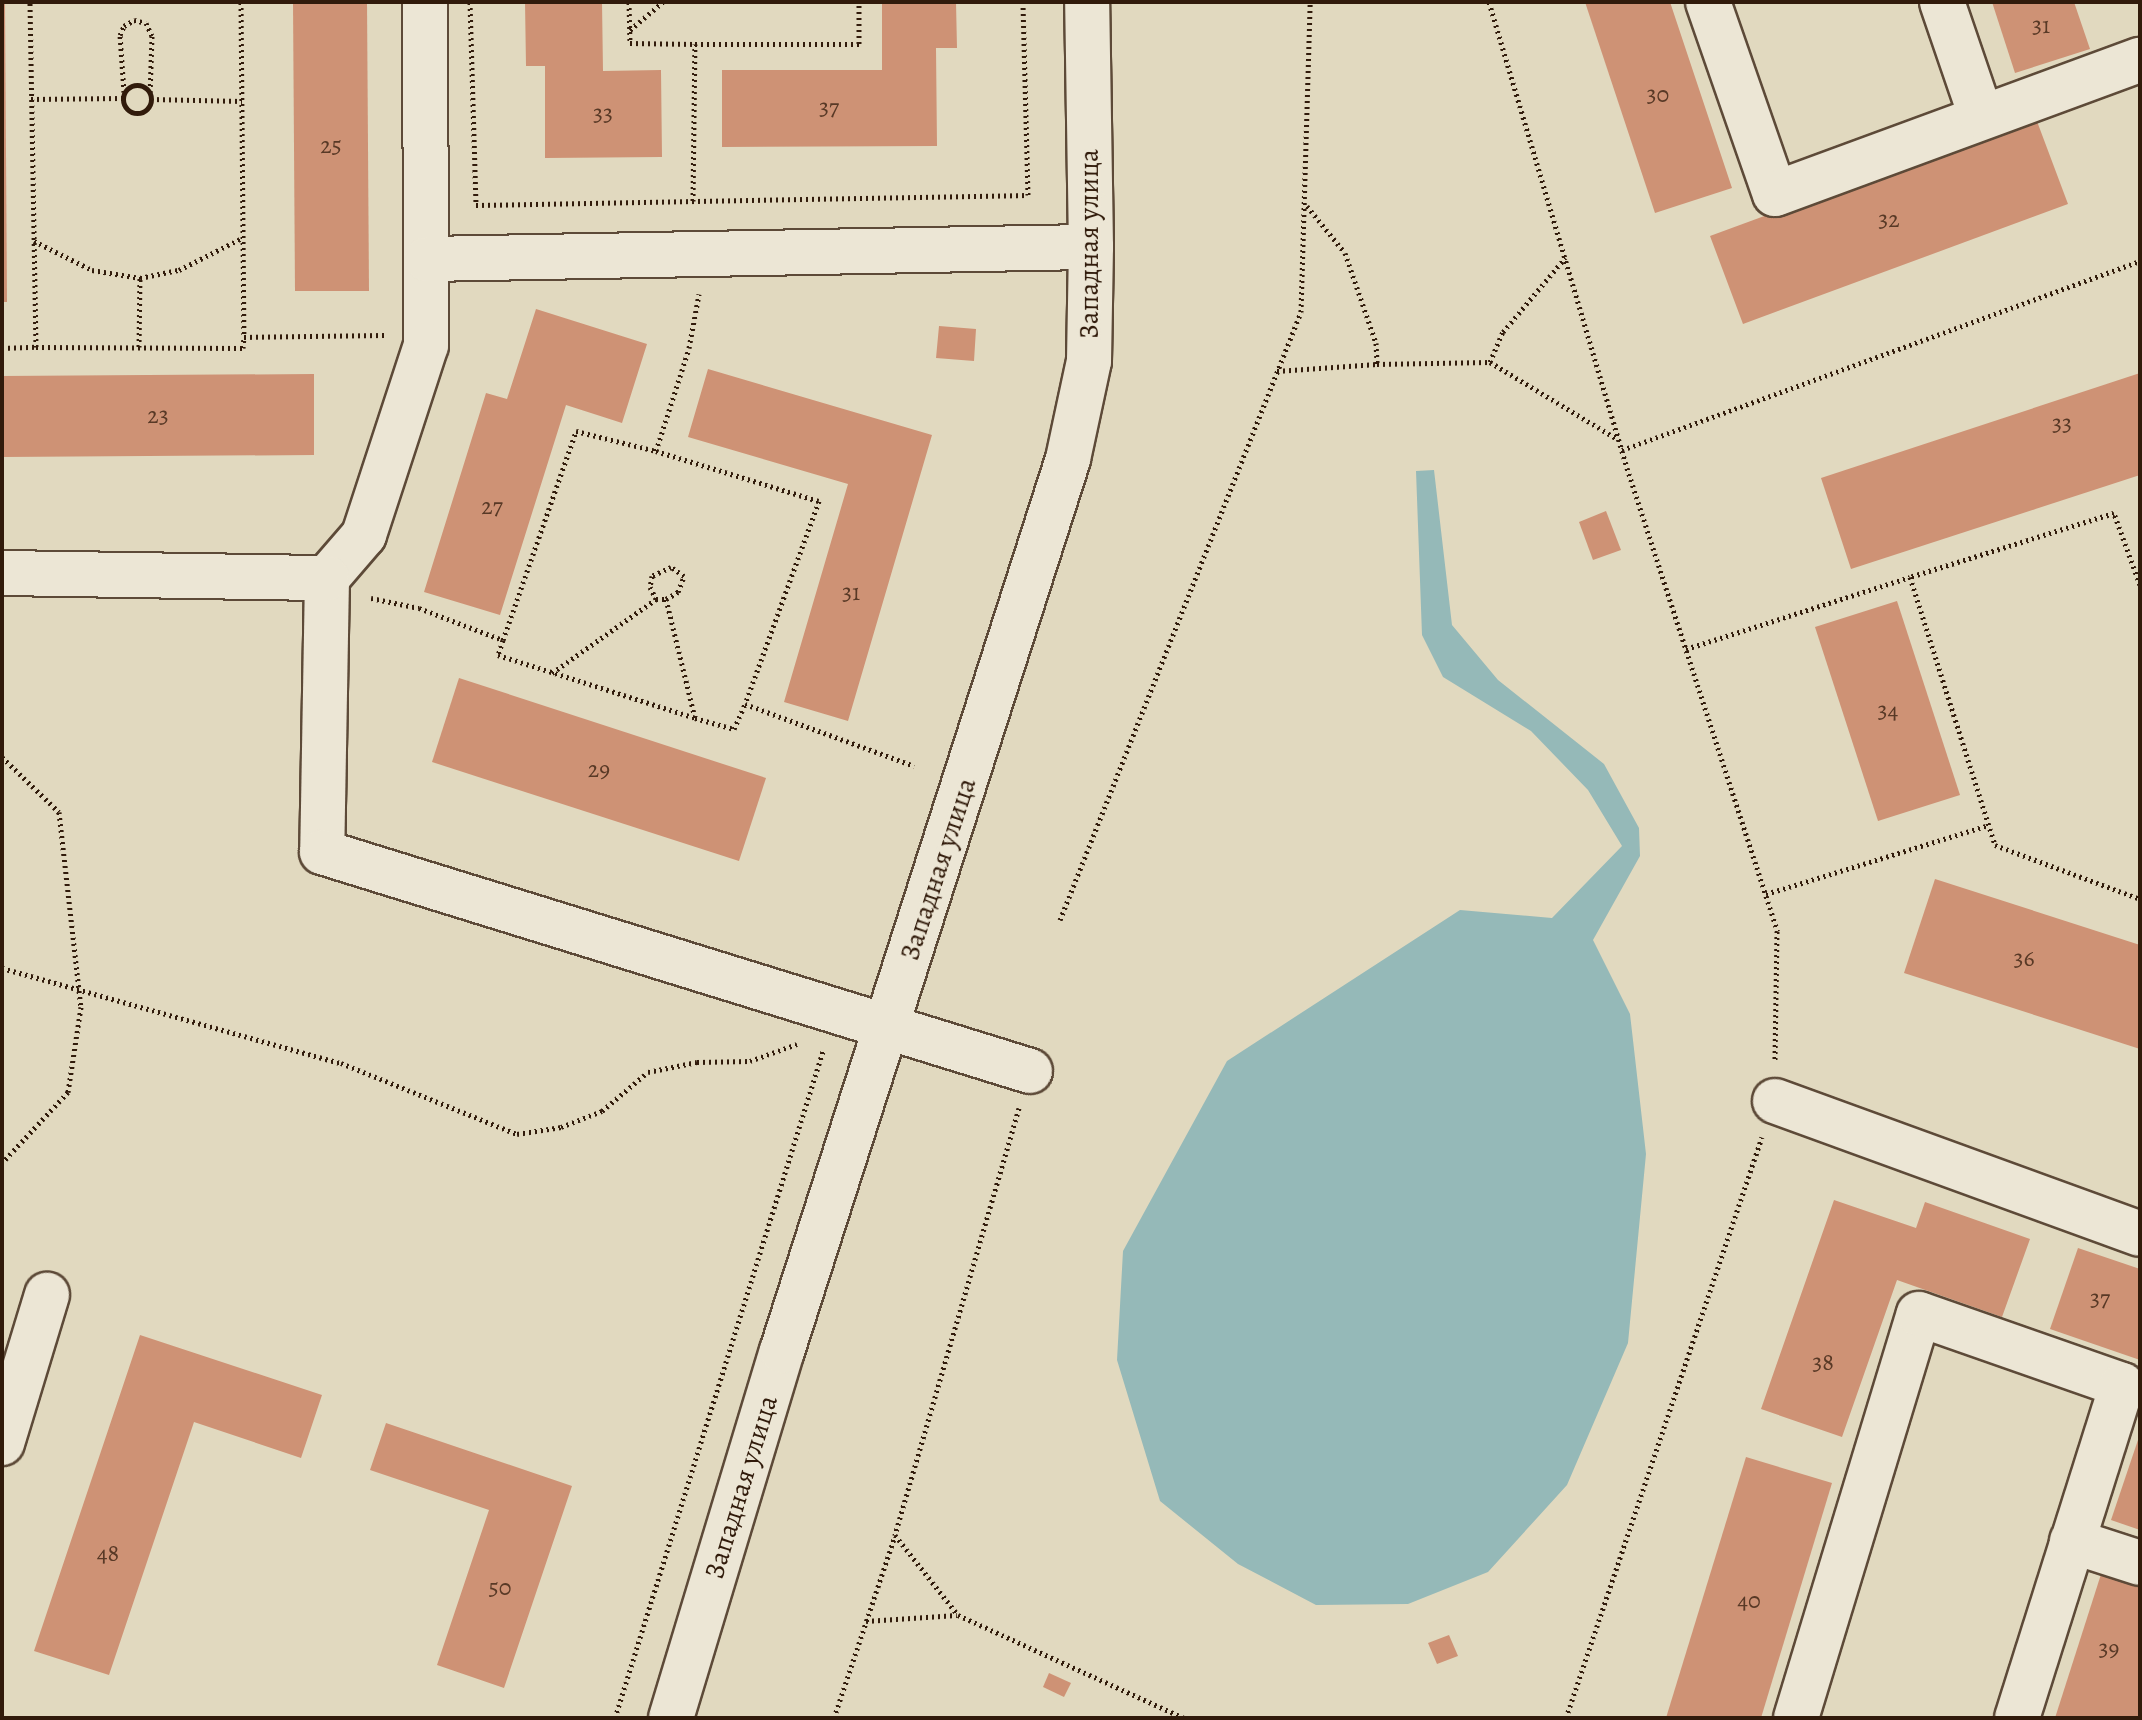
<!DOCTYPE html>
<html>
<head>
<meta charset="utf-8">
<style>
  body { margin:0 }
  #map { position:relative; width:2142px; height:1720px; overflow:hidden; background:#e1d9bf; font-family:Alegreya,serif }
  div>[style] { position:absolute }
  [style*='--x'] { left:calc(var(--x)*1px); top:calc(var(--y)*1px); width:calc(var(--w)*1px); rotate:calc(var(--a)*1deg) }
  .water>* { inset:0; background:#95b9b8 }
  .building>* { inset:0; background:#ce9275 }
  .path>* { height:5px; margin-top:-2.5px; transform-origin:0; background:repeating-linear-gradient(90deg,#311b0b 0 2px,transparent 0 6px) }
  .path>.ring { margin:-2.5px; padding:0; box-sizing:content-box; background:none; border:5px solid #311b0b; border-radius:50% }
  .roads { filter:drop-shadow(2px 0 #5d4a38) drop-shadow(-2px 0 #5d4a38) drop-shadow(0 2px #5d4a38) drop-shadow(0 -2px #5d4a38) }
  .minor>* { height:44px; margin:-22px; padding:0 22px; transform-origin:22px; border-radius:22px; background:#ece6d5 }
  span { translate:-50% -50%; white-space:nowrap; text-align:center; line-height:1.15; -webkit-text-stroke:6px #ece6d5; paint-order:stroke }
  .number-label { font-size:24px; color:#583926 }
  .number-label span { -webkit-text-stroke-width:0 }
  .street-label { font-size:28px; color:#311b0b }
  .frame { position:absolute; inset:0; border:4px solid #311b0b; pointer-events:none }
</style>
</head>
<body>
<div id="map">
  <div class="water">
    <div style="clip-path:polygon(1434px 470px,1452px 625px,1498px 680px,1604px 764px,1639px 828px,1640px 856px,1593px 940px,1630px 1014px,1646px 1154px,1628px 1343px,1567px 1485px,1488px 1572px,1408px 1604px,1316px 1605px,1238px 1564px,1160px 1501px,1117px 1360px,1123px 1251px,1227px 1061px,1460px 910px,1552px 918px,1622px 846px,1588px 790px,1531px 731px,1443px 677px,1422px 635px,1416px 471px)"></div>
  </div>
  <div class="building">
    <div style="clip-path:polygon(2px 2px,5px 2px,7px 302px,2px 302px)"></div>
    <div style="clip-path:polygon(293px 2px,367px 2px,369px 291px,295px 291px)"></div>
    <div style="clip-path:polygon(525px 2px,602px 2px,603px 71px,661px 70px,662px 157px,545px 158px,545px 66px,526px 66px)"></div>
    <div style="clip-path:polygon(882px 2px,956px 2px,957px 48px,936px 48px,937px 146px,722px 147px,722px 70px,882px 70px)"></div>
    <div style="clip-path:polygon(1585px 2px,1670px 2px,1732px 188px,1655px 213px)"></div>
    <div style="clip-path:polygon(1992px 2px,2074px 2px,2090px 49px,2015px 73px)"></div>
    <div style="clip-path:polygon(2035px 116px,2068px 204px,1743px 324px,1710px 236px)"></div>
    <div style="clip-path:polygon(536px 309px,647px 344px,622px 423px,566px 405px,500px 615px,424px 592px,486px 393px,507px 399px)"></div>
    <div style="clip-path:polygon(939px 326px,976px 329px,974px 361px,936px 358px)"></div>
    <div style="clip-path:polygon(708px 369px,932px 435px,848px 721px,784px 702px,848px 484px,688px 437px)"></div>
    <div style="clip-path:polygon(2140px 373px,2140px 475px,1851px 569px,1821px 478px)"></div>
    <div style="clip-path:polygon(314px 374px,314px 455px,2px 457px,2px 376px)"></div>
    <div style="clip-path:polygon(1606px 511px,1621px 550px,1593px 560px,1579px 522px)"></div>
    <div style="clip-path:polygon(1897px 601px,1960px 795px,1878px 821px,1815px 627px)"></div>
    <div style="clip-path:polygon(459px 678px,766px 778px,739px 861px,432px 762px)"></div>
    <div style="clip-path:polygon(1935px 879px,2140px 945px,2140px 1049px,1904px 973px)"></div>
    <div style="clip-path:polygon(1834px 1200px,1916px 1228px,1925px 1202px,2030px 1239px,2002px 1317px,1897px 1280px,1842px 1437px,1761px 1409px)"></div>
    <div style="clip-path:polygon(2078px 1248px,2140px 1269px,2140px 1360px,2050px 1329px)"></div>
    <div style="clip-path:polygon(140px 1335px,322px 1395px,301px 1458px,194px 1422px,109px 1675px,34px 1651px)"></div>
    <div style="clip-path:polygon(386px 1423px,572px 1486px,504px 1688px,437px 1665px,489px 1510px,370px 1470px)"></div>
    <div style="clip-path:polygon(2139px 1437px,2140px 1437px,2140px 1530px,2111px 1520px)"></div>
    <div style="clip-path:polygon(1746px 1457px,1832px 1483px,1761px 1718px,1666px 1718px)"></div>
    <div style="clip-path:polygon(2103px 1568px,2140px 1580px,2140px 1718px,2055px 1718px)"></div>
    <div style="clip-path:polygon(1449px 1635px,1458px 1656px,1437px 1664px,1428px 1643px)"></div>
    <div style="clip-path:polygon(1049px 1673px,1071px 1683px,1064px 1697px,1043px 1687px)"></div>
  </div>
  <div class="path">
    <div style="--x:241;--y:2;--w:335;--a:89.5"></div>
    <div style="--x:244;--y:337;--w:141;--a:-0.8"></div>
    <div style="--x:470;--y:2;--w:203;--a:88.3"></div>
    <div style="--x:476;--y:205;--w:552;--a:-1.04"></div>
    <div style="--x:1028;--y:195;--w:193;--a:-91.5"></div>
    <div style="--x:629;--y:2;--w:41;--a:88.6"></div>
    <div style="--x:630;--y:43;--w:65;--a:0.9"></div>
    <div style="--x:1489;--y:2;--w:486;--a:73.5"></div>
    <div style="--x:1627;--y:468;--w:487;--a:72"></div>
    <div style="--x:1777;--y:931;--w:130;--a:90.9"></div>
    <div style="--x:630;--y:30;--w:43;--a:-40.3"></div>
    <div class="ring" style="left:123px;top:85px;width:23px;height:23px"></div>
    <div style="--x:124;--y:92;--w:57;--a:-94"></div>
    <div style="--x:120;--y:35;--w:10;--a:-66"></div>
    <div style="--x:124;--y:26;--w:12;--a:-31"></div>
    <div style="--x:134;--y:20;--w:12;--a:14"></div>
    <div style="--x:146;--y:23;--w:14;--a:65"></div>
    <div style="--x:152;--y:36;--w:59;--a:91.9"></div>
    <div style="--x:31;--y:99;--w:92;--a:-0.6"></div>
    <div style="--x:151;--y:99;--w:91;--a:1.3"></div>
    <div style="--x:693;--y:201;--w:157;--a:-89.3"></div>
    <div style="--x:695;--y:44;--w:164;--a:0"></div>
    <div style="--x:859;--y:44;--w:42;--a:-90"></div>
    <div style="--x:1307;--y:206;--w:60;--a:51"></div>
    <div style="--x:1345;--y:253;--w:95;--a:71"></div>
    <div style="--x:1376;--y:343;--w:21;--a:87"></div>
    <div style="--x:1377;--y:364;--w:113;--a:-1"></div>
    <div style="--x:1490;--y:362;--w:149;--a:31.2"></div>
    <div style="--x:34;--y:241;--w:65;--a:26.6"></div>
    <div style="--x:92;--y:270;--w:49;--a:9.5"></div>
    <div style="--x:140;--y:278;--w:40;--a:-12"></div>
    <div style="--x:179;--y:270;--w:71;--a:-26.9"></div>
    <div style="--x:36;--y:347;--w:207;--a:0.3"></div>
    <div style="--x:243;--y:348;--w:11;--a:-85"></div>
    <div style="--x:139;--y:347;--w:69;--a:-89.2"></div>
    <div style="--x:2;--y:348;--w:34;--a:-2"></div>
    <div style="--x:36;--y:347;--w:345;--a:-91"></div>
    <div style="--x:1490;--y:362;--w:33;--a:-67"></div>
    <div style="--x:1503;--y:332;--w:97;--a:-50"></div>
    <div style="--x:1277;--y:371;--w:100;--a:-4"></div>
    <div style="--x:1622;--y:450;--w:551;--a:-20.05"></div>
    <div style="--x:656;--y:451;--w:170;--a:17.1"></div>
    <div style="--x:819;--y:501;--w:216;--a:110"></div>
    <div style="--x:2140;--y:585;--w:77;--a:-109.9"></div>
    <div style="--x:2114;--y:513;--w:214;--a:162.6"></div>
    <div style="--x:1910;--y:577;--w:281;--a:72.4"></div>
    <div style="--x:1995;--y:845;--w:155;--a:20.4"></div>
    <div style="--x:371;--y:598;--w:49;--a:11.8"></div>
    <div style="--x:419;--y:608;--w:90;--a:20.9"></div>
    <div style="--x:503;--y:640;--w:221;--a:-70.7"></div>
    <div style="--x:576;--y:431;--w:82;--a:14"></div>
    <div style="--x:656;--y:451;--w:108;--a:-72.2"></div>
    <div style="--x:689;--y:348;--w:55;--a:-79.5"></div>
    <div style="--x:666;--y:599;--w:122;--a:76.3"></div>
    <div style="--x:503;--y:640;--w:16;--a:108"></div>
    <div style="--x:498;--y:655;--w:207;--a:17.7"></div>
    <div style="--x:695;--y:718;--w:41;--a:15.8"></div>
    <div style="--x:734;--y:729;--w:27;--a:-66"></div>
    <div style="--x:745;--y:704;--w:180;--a:20.1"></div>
    <div style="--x:1686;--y:649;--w:235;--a:-17.8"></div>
    <div style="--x:552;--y:673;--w:128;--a:-35.4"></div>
    <div style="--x:656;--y:599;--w:10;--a:0"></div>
    <div style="--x:666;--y:599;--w:14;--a:-30"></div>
    <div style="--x:678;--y:592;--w:17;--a:-69"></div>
    <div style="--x:684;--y:576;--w:16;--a:-145"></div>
    <div style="--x:671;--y:567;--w:21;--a:155"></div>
    <div style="--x:652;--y:576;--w:11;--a:100"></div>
    <div style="--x:650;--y:587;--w:13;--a:63"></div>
    <div style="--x:2;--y:757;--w:79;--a:44"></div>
    <div style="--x:59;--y:812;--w:196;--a:83.6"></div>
    <div style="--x:81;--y:1007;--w:86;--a:98.7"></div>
    <div style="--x:68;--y:1092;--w:97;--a:132.9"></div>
    <div style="--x:1766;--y:894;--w:233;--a:-17.2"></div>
    <div style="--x:1060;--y:920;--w:654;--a:-68.38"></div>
    <div style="--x:1301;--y:312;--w:310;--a:-88.3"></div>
    <div style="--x:2;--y:968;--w:352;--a:15.7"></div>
    <div style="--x:341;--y:1063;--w:190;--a:22"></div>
    <div style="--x:517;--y:1134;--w:45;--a:-9"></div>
    <div style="--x:561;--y:1127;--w:44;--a:-21.3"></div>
    <div style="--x:602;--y:1111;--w:60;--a:-40.3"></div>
    <div style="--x:648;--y:1072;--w:50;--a:-11.5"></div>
    <div style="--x:697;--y:1062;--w:53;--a:-1.1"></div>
    <div style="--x:750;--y:1061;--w:50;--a:-19.9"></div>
    <div style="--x:1019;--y:1108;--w:445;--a:106.2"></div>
    <div style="--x:895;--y:1535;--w:102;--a:51.8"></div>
    <div style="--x:958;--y:1615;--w:248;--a:24.5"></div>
    <div style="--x:866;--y:1621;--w:91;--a:-3.8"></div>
    <div style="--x:615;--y:1718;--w:699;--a:-72.68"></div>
    <div style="--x:834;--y:1718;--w:192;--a:-71.5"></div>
    <div style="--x:1566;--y:1718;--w:613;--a:-71.36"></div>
  </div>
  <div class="roads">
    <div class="minor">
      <div style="--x:425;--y:2;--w:343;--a:89.8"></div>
      <div style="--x:426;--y:345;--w:200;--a:108.1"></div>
      <div style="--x:364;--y:535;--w:57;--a:130.7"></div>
      <div style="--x:327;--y:578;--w:274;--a:91"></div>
      <div style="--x:322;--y:852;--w:741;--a:17.19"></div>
      <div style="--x:1708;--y:2;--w:203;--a:70.8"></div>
      <div style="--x:1775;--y:194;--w:389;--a:-20.2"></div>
      <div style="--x:1942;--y:2;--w:120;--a:71.1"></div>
      <div style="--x:427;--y:259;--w:664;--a:-1.04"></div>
      <div style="--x:2;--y:573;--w:325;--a:0.9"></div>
      <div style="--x:1775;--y:1101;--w:388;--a:20"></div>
      <div style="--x:2;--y:1443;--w:155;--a:-73.1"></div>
      <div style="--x:2072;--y:1541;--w:71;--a:17.9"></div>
      <div style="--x:671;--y:1718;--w:383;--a:-73.2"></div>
      <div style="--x:782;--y:1351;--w:937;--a:-72.22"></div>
      <div style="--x:1068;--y:459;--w:100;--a:-77.9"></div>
      <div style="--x:1089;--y:361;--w:114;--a:-89"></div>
      <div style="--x:1091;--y:247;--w:245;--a:-90.9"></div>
      <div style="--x:1796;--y:1718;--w:422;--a:-73.1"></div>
      <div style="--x:1919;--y:1314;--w:215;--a:19.3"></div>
      <div style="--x:2122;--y:1385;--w:349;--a:107.5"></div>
    </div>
  </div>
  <div class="number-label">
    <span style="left:2041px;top:26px">31</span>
    <span style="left:1658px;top:95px">30</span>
    <span style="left:829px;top:108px">37</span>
    <span style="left:603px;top:114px">33</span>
    <span style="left:331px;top:146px">25</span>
    <span style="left:1889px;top:220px">32</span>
    <span style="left:158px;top:416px">23</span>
    <span style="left:2062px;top:424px">33</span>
    <span style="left:492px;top:507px">27</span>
    <span style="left:851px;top:593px">31</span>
    <span style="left:1888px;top:711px">34</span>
    <span style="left:599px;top:770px">29</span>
    <span style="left:2024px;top:959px">36</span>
    <span style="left:2100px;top:1299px">37</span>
    <span style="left:1823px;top:1363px">38</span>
    <span style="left:108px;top:1554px">48</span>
    <span style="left:500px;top:1588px">50</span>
    <span style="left:1749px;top:1601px">40</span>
    <span style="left:2109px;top:1649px">39</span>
  </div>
  <div class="street-label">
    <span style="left:1089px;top:244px;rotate:-90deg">Западная улица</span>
    <span style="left:938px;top:869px;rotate:-72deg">Западная улица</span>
    <span style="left:741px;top:1487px;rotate:-73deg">Западная улица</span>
  </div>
  <div class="frame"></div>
</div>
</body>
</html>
